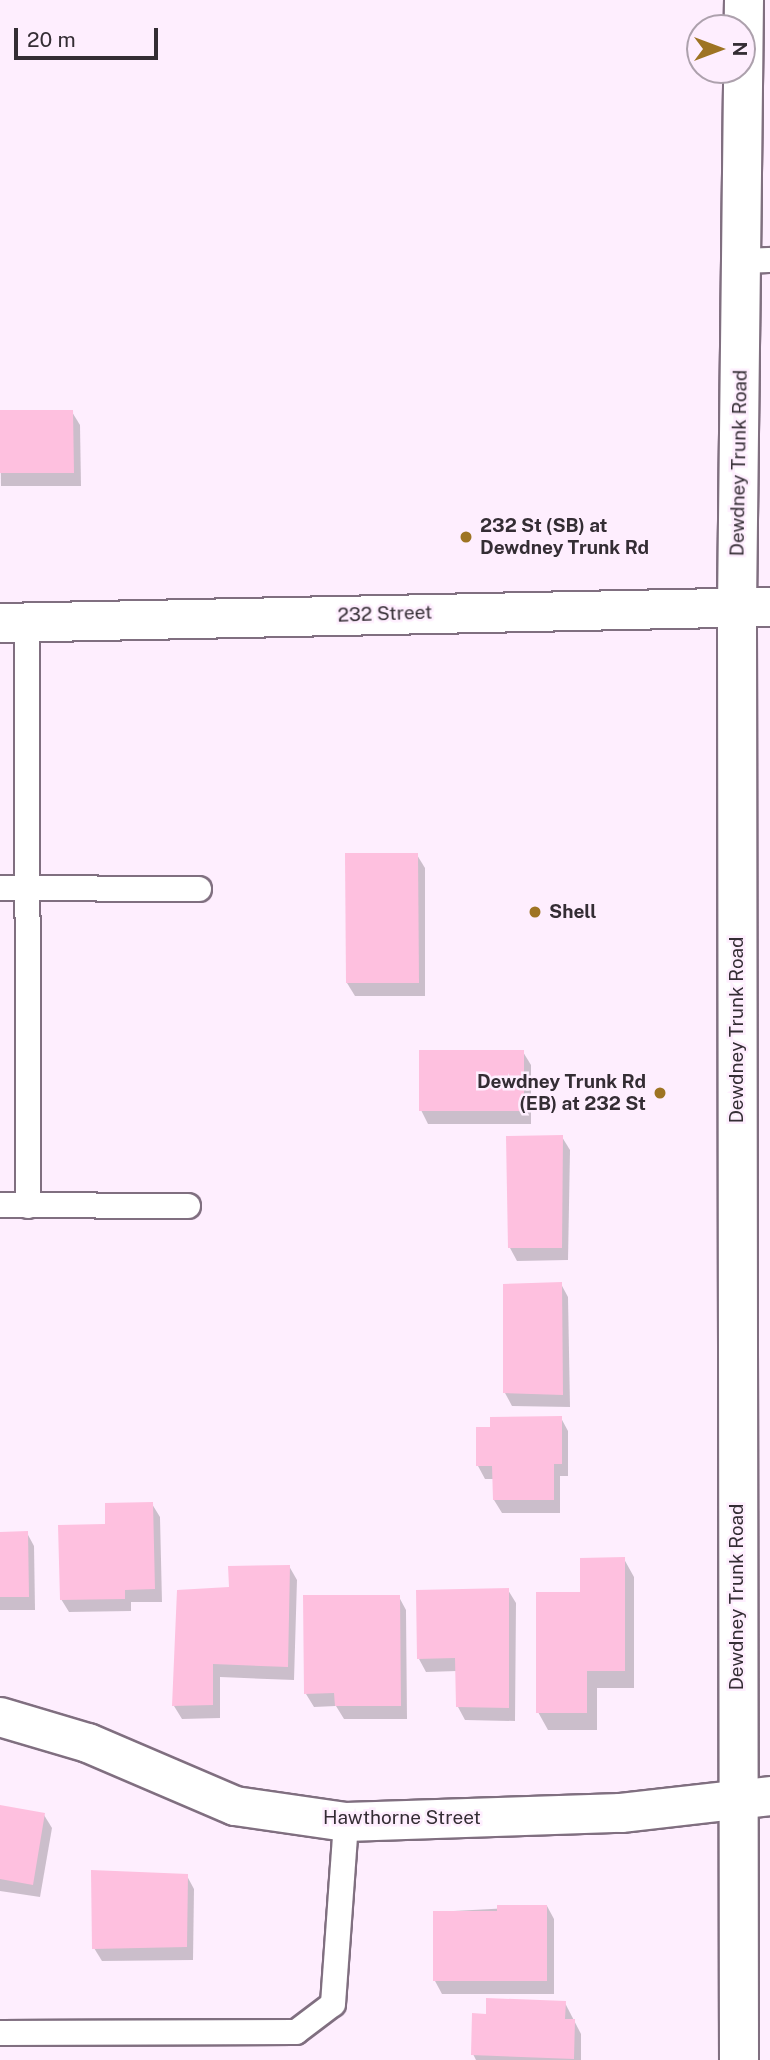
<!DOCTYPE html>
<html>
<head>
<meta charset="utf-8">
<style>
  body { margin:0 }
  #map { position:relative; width:770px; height:2060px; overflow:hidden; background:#feeefe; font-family:"Public Sans",sans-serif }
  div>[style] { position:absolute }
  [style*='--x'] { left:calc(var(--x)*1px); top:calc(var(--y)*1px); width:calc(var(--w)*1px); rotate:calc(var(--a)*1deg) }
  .shadow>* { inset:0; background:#0003 }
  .building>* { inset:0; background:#fec0df }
  .roads { filter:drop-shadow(2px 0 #806f80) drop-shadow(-2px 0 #806f80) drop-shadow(0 2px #806f80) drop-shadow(0 -2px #806f80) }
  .lane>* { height:24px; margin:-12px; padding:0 12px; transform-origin:12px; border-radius:12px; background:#fff }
  .street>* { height:38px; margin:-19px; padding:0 19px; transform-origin:19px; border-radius:19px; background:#fff }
  .secondary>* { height:38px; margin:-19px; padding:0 19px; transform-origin:19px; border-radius:19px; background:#fff }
  .dots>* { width:19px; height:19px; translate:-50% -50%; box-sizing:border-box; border:4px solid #feeefe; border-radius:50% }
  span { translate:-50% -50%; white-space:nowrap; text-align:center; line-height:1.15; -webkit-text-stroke:5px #feeefe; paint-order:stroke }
  .street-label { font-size:19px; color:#342d34 }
  .poi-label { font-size:19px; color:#342d34; font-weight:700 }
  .left { translate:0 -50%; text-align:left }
  .right { translate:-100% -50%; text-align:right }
  .north { position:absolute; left:686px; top:14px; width:70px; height:70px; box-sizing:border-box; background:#feeefe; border:2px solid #ada1ad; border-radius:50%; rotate:90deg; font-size:19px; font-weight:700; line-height:28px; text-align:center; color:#342d34 }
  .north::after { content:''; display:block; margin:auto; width:24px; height:32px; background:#9e7423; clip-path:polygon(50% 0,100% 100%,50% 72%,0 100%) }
  .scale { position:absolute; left:14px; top:28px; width:144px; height:32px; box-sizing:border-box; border:4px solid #342d34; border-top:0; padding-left:9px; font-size:21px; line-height:24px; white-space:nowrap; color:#342d34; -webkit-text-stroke:5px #feeefe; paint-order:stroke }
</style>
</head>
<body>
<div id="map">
  <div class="shadow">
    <div style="clip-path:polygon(0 412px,72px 412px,80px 425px,81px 486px,1px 486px)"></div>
    <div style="clip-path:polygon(417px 855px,425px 868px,425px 996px,355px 996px,347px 983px)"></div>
    <div style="clip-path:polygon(523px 1052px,531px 1065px,531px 1124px,428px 1124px,421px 1110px)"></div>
    <div style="clip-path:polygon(562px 1137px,570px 1150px,568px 1260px,517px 1261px,510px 1248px)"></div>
    <div style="clip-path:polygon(561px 1284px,568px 1297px,570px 1407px,512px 1406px,505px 1393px)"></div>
    <div style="clip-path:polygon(561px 1418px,568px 1431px,568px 1476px,560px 1476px,560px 1513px,502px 1513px,494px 1500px,494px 1479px,485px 1479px,478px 1466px)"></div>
    <div style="clip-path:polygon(152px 1504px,160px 1517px,162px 1602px,131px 1602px,131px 1611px,69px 1612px,61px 1599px,107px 1526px)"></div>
    <div style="clip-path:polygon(27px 1533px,34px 1546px,35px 1610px,0 1610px,0 1534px)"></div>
    <div style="clip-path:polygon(624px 1559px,634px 1577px,634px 1688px,597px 1688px,597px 1730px,548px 1730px,538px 1712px,582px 1594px)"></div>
    <div style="clip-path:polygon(289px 1566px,297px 1580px,294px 1680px,220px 1677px,220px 1718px,182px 1719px,174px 1706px,231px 1589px)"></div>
    <div style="clip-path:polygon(508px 1590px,516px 1603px,515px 1721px,465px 1720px,458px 1707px,457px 1671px,426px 1672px,419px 1659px)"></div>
    <div style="clip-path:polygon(399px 1597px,406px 1610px,407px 1719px,344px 1719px,336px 1706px,314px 1707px,306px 1694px)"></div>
    <div style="clip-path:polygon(0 1806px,44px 1815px,52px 1828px,40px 1897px,0 1891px)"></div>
    <div style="clip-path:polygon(187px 1876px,194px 1889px,193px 1960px,102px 1961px,94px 1948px)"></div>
    <div style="clip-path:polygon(547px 1906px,554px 1919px,554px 1994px,442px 1994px,435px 1981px,435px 1912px)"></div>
    <div style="clip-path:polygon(565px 2003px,581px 2034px,581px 2060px,476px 2060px,473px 2054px,488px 2016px)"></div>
  </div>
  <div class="building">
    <div style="clip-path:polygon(0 410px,73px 410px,74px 473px,0 473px)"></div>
    <div style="clip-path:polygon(345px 853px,418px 853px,419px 983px,346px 983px)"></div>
    <div style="clip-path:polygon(419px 1050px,524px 1050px,524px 1111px,419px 1111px)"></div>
    <div style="clip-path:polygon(563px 1135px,562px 1248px,508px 1248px,506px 1136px)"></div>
    <div style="clip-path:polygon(562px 1282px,563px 1395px,503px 1393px,503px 1284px)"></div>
    <div style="clip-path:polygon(562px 1416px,562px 1464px,554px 1464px,554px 1500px,493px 1500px,492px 1466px,476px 1466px,476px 1427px,490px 1427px,490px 1417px)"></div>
    <div style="clip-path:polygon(153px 1502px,155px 1589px,125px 1590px,125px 1599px,60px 1600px,58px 1525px,105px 1524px,105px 1503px)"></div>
    <div style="clip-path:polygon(28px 1531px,29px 1597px,0 1597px,0 1532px)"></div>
    <div style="clip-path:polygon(625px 1557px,625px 1671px,587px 1671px,587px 1713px,536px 1713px,536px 1592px,580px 1592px,580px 1558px)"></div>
    <div style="clip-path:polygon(290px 1565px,288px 1667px,213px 1664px,213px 1705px,172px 1706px,177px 1590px,229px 1587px,228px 1566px)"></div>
    <div style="clip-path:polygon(509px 1588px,509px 1708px,456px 1707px,455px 1658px,417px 1659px,416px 1590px)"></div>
    <div style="clip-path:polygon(303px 1595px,400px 1595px,401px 1706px,335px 1706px,334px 1693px,304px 1694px)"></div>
    <div style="clip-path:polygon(0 1805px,45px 1813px,33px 1885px,0 1879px)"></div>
    <div style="clip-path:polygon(91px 1870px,188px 1874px,187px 1947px,92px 1949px)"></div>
    <div style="clip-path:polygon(497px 1905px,547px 1905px,547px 1981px,433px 1981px,433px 1911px,497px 1911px)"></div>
    <div style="clip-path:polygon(486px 1998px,566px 2001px,565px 2019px,575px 2019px,574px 2059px,471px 2055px,472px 2013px,486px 2014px)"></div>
  </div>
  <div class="roads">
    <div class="lane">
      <div style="--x:741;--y:261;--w:29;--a:-2"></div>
      <div style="--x:27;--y:623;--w:583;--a:89.9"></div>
      <div style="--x:0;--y:888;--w:199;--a:0.3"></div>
      <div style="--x:0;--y:1205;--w:188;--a:0.3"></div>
      <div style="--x:0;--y:2033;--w:296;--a:-0.2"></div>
      <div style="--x:296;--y:2032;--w:46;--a:-37.1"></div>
      <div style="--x:333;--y:2004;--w:182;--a:-85.9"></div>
    </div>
    <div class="street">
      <div style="--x:0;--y:1717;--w:92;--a:16.5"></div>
      <div style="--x:88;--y:1743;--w:160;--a:23.2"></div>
      <div style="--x:235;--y:1806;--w:112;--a:8.2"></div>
      <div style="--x:346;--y:1822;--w:275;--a:-1.9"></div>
      <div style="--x:621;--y:1813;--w:150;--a:-6.5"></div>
    </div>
    <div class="secondary">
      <div style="--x:0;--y:623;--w:770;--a:-1.19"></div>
      <div style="--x:739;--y:2060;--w:1453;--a:-90.08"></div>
      <div style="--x:737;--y:607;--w:607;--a:-89.34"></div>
    </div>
  </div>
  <div class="dots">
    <div style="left:466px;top:537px;background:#9e7423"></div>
    <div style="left:535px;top:912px;background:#9e7423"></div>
    <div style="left:660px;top:1093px;background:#9e7423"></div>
  </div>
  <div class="street-label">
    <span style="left:739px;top:463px;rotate:-89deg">Dewdney Trunk Road</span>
    <span style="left:385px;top:614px;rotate:-2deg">232 Street</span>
    <span style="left:737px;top:1030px;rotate:-90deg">Dewdney Trunk Road</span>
    <span style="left:737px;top:1597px;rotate:-90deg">Dewdney Trunk Road</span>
    <span style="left:402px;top:1818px">Hawthorne Street</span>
  </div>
  <div class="poi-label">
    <span class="left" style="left:480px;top:537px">232 St (SB) at<br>Dewdney Trunk Rd</span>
    <span class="left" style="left:549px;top:912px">Shell</span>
    <span class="right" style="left:646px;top:1093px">Dewdney Trunk Rd<br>(EB) at 232 St</span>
  </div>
  <div class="north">N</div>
  <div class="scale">20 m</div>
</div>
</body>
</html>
